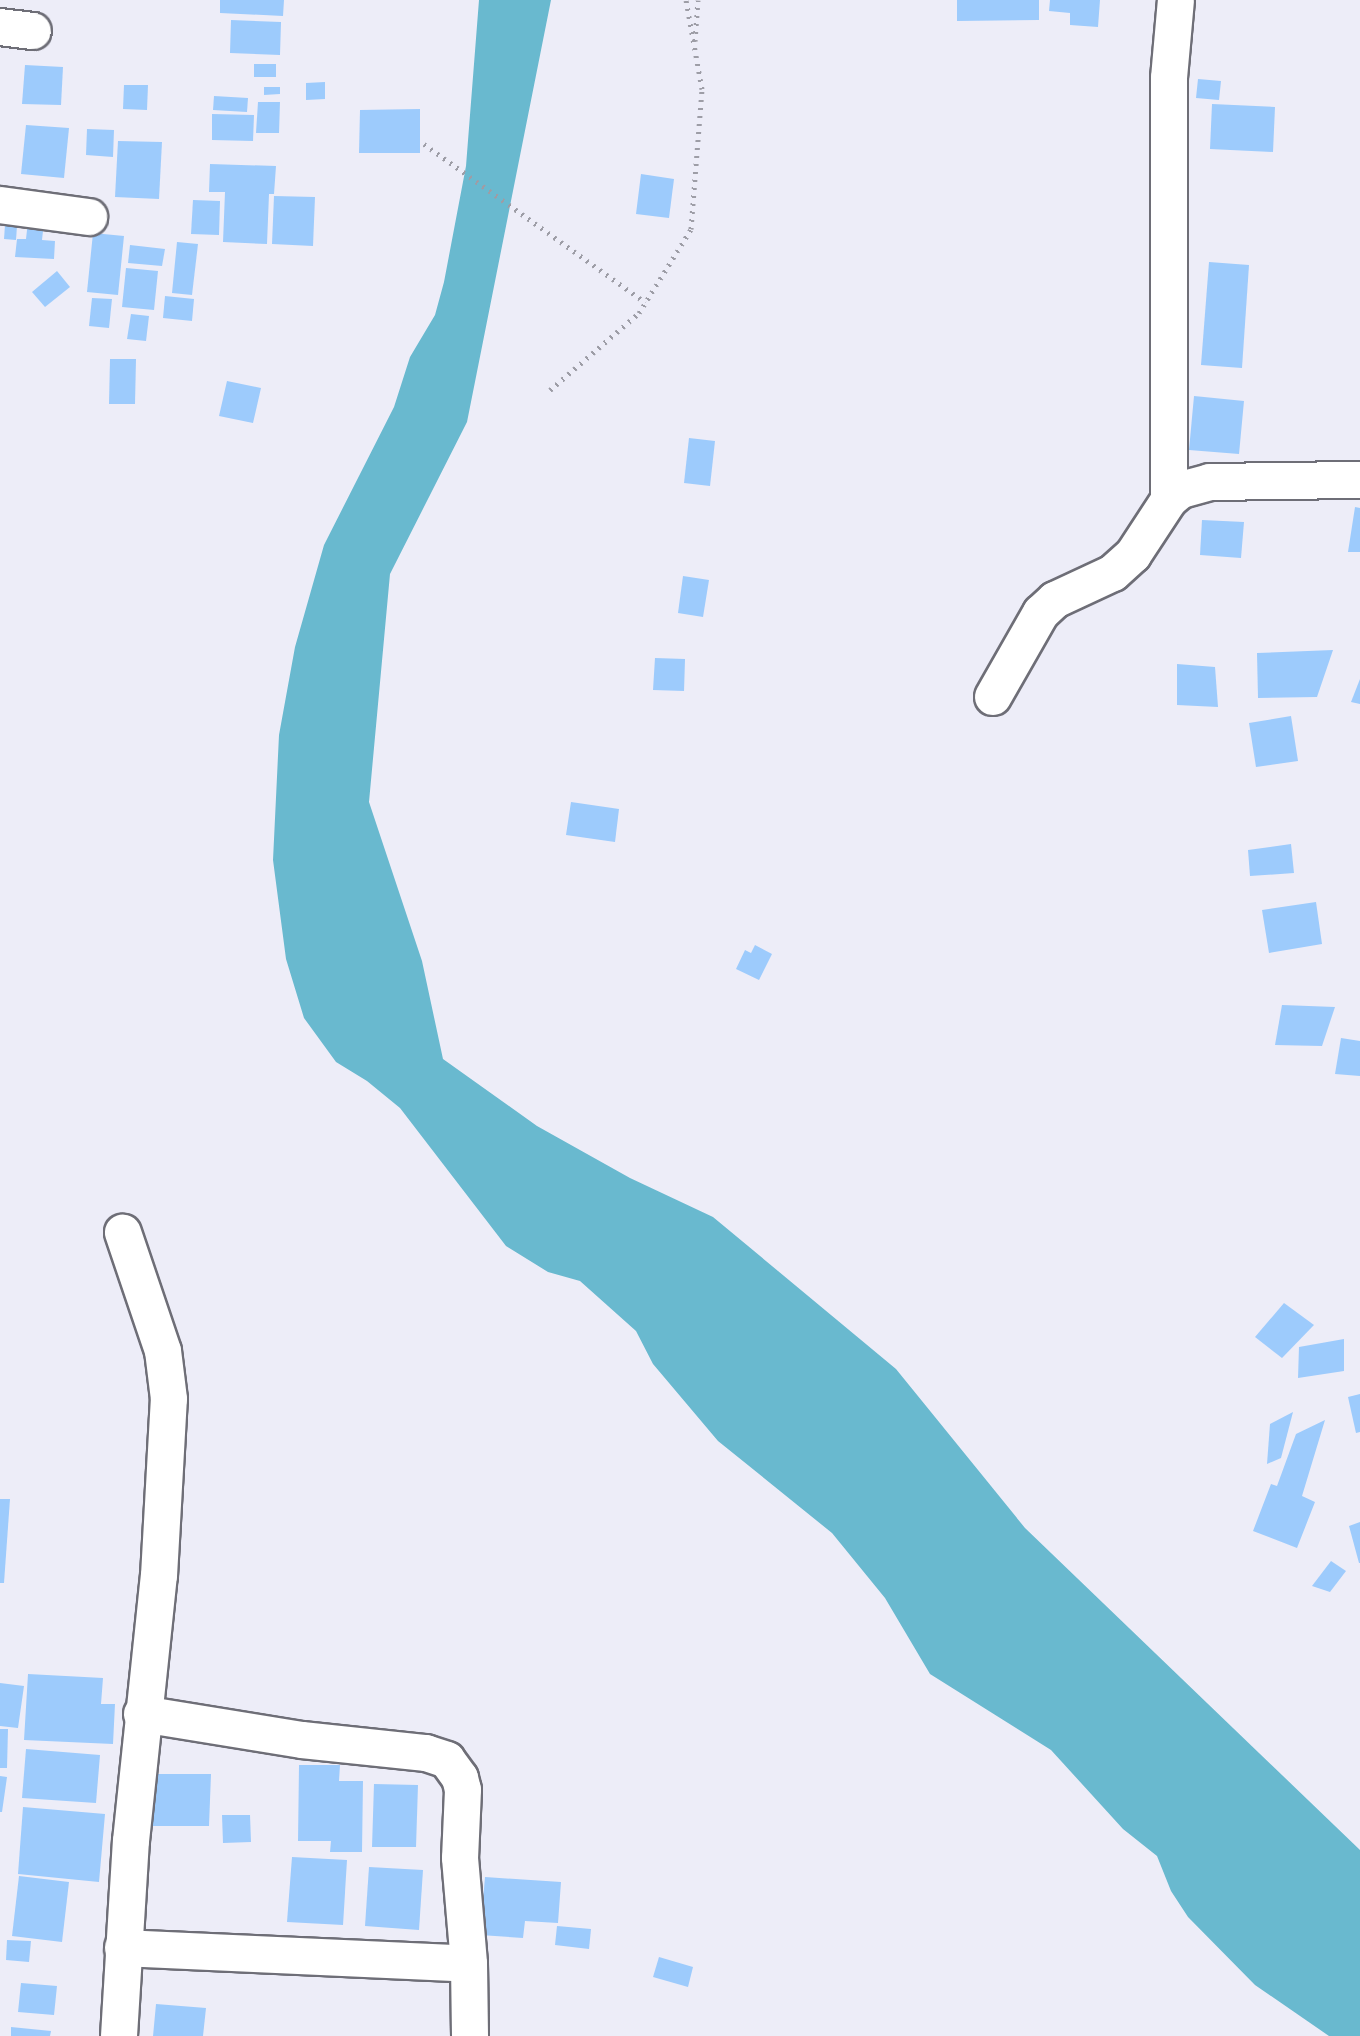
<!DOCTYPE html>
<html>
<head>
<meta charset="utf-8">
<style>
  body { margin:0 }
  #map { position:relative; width:1360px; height:2036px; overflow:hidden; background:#ededf8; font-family:"Alegreya Sans",sans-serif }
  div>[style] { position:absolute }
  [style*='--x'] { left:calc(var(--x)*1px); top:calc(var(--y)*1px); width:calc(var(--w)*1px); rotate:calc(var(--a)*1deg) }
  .water>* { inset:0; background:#69b9cf }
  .building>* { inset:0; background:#9dcbfc }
  .path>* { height:5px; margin-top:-2.5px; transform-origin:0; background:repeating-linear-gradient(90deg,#9d9da6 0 2px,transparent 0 8px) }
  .roads { filter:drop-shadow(2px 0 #6e6e77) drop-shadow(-2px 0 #6e6e77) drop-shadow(0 2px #6e6e77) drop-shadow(0 -2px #6e6e77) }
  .street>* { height:36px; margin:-18px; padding:0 18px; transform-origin:18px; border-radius:18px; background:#fff }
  span { translate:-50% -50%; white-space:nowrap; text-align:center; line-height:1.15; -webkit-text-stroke:7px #fff; paint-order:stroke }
</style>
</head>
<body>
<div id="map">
  <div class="water">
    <div style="clip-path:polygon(479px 0,551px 0,467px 422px,390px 574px,369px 802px,422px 961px,443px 1059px,537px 1126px,630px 1178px,713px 1217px,896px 1369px,1025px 1528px,1360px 1850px,1360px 2036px,1329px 2036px,1255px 1985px,1188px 1917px,1171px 1891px,1157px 1856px,1123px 1829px,1051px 1750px,930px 1674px,885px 1598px,832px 1533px,718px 1441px,653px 1364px,636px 1331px,580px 1281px,548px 1272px,506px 1246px,400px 1108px,367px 1081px,336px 1062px,304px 1018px,286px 959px,273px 860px,279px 735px,295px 647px,324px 545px,394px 407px,410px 357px,435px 315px,444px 282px,466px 166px)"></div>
  </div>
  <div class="building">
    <div style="clip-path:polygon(220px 0,284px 0,283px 16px,220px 13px)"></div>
    <div style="clip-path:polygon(957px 0,1039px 0,1039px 20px,957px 21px)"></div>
    <div style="clip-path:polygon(1050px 0,1100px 0,1098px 27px,1070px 25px,1070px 13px,1049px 11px)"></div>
    <div style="clip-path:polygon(231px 20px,281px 22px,280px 55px,230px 53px)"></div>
    <div style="clip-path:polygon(254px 64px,276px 64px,276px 77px,254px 77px)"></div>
    <div style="clip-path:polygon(25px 65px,63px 67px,61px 105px,22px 104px)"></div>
    <div style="clip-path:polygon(1198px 79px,1221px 81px,1219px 100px,1196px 98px)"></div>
    <div style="clip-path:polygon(325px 82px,325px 99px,306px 100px,306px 83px)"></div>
    <div style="clip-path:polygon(124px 85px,148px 85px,147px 110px,123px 109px)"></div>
    <div style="clip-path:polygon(264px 87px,280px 87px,280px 94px,264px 95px)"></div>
    <div style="clip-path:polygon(214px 96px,248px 98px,247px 112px,213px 110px)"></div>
    <div style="clip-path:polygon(258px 102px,280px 102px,279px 133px,256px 133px)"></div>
    <div style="clip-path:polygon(1212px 104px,1275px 107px,1273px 152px,1210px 149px)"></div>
    <div style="clip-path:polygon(420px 109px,420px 153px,359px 153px,360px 110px)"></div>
    <div style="clip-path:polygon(212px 114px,254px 115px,253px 141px,212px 140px)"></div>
    <div style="clip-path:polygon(26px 125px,69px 128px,64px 178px,21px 174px)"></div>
    <div style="clip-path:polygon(87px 129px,114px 130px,113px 157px,86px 155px)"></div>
    <div style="clip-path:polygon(118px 141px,162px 142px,159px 199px,115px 197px)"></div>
    <div style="clip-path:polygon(210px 164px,276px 166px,274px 194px,269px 194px,267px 244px,223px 242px,225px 192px,209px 192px)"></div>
    <div style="clip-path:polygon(641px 174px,674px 179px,669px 218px,636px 214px)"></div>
    <div style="clip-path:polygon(274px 196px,315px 197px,313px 246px,272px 244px)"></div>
    <div style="clip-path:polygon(193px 200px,220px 201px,219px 235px,191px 234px)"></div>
    <div style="clip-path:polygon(6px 211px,18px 212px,16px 240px,4px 239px)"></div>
    <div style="clip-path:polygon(28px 221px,44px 222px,42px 240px,55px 241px,54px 259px,15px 257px,17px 239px,26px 239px)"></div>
    <div style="clip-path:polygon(93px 233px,124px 236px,118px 295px,87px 292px)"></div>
    <div style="clip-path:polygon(177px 242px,198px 244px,192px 295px,172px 293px)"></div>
    <div style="clip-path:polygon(130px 245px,165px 249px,162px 266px,128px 263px)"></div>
    <div style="clip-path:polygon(1209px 262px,1249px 265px,1242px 368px,1201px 365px)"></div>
    <div style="clip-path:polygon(126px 268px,158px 271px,154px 310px,122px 307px)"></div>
    <div style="clip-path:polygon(57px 271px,70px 287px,45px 307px,32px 292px)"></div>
    <div style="clip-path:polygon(165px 296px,194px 299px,192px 321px,163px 318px)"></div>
    <div style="clip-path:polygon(92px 298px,112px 299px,109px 328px,89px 326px)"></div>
    <div style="clip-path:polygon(131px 314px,149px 316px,146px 341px,127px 339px)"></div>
    <div style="clip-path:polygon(110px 359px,136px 359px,135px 404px,109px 404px)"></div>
    <div style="clip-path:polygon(227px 381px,261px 388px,253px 423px,219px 416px)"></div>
    <div style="clip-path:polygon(1194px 396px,1244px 401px,1239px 454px,1189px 450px)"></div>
    <div style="clip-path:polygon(689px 438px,715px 441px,710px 486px,684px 483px)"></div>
    <div style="clip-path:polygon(1355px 507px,1360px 508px,1360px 552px,1348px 552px)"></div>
    <div style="clip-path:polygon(1202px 520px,1244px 522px,1241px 558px,1200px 555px)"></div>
    <div style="clip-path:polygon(683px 576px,709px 580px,703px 617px,678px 613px)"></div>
    <div style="clip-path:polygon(1333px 650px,1317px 697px,1258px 698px,1257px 653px)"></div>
    <div style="clip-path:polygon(655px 658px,685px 659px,684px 691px,653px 690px)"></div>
    <div style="clip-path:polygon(1177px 664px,1215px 667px,1218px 707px,1177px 705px)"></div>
    <div style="clip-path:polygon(1360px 679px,1360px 704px,1351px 702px)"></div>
    <div style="clip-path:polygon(1291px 716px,1298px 761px,1256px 767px,1249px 723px)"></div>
    <div style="clip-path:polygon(571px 802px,619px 809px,615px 842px,566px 835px)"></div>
    <div style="clip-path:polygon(1291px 844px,1294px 873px,1250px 876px,1248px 850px)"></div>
    <div style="clip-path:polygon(1316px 902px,1322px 944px,1269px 953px,1262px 910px)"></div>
    <div style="clip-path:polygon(755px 945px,772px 954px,759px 980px,736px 969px,745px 950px,751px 953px)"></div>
    <div style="clip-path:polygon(1282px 1005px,1335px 1007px,1322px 1046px,1275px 1045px)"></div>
    <div style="clip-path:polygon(1341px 1038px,1360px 1041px,1360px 1076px,1335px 1074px)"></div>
    <div style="clip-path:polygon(1284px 1303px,1314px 1325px,1282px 1358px,1255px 1337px)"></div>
    <div style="clip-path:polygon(1344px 1339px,1344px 1371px,1298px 1378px,1299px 1347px)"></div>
    <div style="clip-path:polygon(1360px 1394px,1360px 1432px,1356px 1433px,1348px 1397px)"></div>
    <div style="clip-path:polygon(1293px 1412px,1281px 1458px,1267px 1464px,1270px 1424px)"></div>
    <div style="clip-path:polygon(1325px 1420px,1302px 1496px,1315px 1502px,1297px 1548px,1253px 1531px,1271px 1484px,1277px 1486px,1296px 1434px)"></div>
    <div style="clip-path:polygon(0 1499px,10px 1499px,4px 1583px,0 1583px)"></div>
    <div style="clip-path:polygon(1360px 1522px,1360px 1563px,1359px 1563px,1349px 1526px)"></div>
    <div style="clip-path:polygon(1331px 1561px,1346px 1571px,1330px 1592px,1312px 1586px)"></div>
    <div style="clip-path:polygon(28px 1674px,103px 1678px,101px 1704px,115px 1704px,113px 1744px,24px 1740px)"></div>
    <div style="clip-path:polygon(0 1683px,24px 1686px,18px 1728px,0 1726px)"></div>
    <div style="clip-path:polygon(0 1729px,8px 1729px,7px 1768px,0 1768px)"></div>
    <div style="clip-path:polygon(26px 1749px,100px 1755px,96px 1803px,22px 1798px)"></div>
    <div style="clip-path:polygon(299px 1765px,340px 1765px,339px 1781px,363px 1781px,362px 1852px,330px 1852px,331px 1841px,298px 1841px)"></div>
    <div style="clip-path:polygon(153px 1774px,211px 1774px,209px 1826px,152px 1826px)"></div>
    <div style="clip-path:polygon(0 1776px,7px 1777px,2px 1812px,0 1812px)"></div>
    <div style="clip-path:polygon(374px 1784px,418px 1785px,416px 1847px,372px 1847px)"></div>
    <div style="clip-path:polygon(23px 1807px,105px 1814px,99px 1882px,18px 1874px)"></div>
    <div style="clip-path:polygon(222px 1815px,250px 1815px,251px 1842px,223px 1843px)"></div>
    <div style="clip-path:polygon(292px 1857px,347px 1860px,343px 1925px,287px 1922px)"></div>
    <div style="clip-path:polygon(369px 1867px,423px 1870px,419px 1930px,365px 1926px)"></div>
    <div style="clip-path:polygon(19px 1876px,69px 1882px,62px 1942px,12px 1936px)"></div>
    <div style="clip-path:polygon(485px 1877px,561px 1882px,558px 1923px,525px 1921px,523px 1938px,480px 1935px)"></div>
    <div style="clip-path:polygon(557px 1926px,591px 1929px,589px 1949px,555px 1945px)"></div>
    <div style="clip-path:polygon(7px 1940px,31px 1941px,29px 1962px,6px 1960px)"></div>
    <div style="clip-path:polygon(659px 1957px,693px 1967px,688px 1987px,653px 1977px)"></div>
    <div style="clip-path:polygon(21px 1983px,57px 1986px,54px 2015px,18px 2012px)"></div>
    <div style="clip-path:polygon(156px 2004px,206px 2008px,203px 2036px,153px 2036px)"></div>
    <div style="clip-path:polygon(11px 2027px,51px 2031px,50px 2036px,11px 2036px)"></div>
  </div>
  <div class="path">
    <div style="--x:695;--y:41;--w:41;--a:-85.8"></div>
    <div style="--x:424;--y:144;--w:272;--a:35.6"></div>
    <div style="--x:550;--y:390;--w:118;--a:-40.9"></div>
    <div style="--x:639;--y:313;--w:99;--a:-58.2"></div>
    <div style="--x:691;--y:229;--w:140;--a:-85.5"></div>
    <div style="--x:702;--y:89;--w:90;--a:-100.2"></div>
  </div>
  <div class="roads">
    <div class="street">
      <div style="--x:0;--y:27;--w:33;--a:7"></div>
      <div style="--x:0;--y:205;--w:90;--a:7.7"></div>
      <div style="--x:1169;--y:500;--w:422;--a:-90"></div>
      <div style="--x:1169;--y:78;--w:78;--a:-84.9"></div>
      <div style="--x:993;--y:697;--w:97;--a:-60.3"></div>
      <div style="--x:1041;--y:613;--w:19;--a:-43"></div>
      <div style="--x:1055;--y:600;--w:64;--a:-25"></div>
      <div style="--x:1113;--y:573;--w:27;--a:-42"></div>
      <div style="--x:1133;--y:555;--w:66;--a:-56.8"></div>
      <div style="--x:1169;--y:500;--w:16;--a:-40"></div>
      <div style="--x:1181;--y:490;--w:30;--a:-15"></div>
      <div style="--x:1210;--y:482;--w:150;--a:-0.8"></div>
      <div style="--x:142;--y:1714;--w:162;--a:9.2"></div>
      <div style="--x:302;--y:1740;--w:125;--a:6"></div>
      <div style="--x:426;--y:1753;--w:22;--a:18"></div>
      <div style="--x:447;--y:1760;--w:22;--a:54"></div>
      <div style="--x:460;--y:1778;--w:12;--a:76"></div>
      <div style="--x:463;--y:1790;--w:68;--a:92.5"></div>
      <div style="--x:460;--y:1858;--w:106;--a:85.1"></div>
      <div style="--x:469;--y:1964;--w:72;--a:89.2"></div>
      <div style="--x:123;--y:1948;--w:346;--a:2.6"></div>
      <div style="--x:119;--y:2036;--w:195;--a:-86.5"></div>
      <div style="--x:131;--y:1841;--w:266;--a:-84"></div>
      <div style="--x:159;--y:1576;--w:177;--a:-86.8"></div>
      <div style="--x:169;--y:1399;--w:48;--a:-97.1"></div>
      <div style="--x:163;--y:1351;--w:125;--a:-108.7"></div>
    </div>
  </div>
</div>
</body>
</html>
